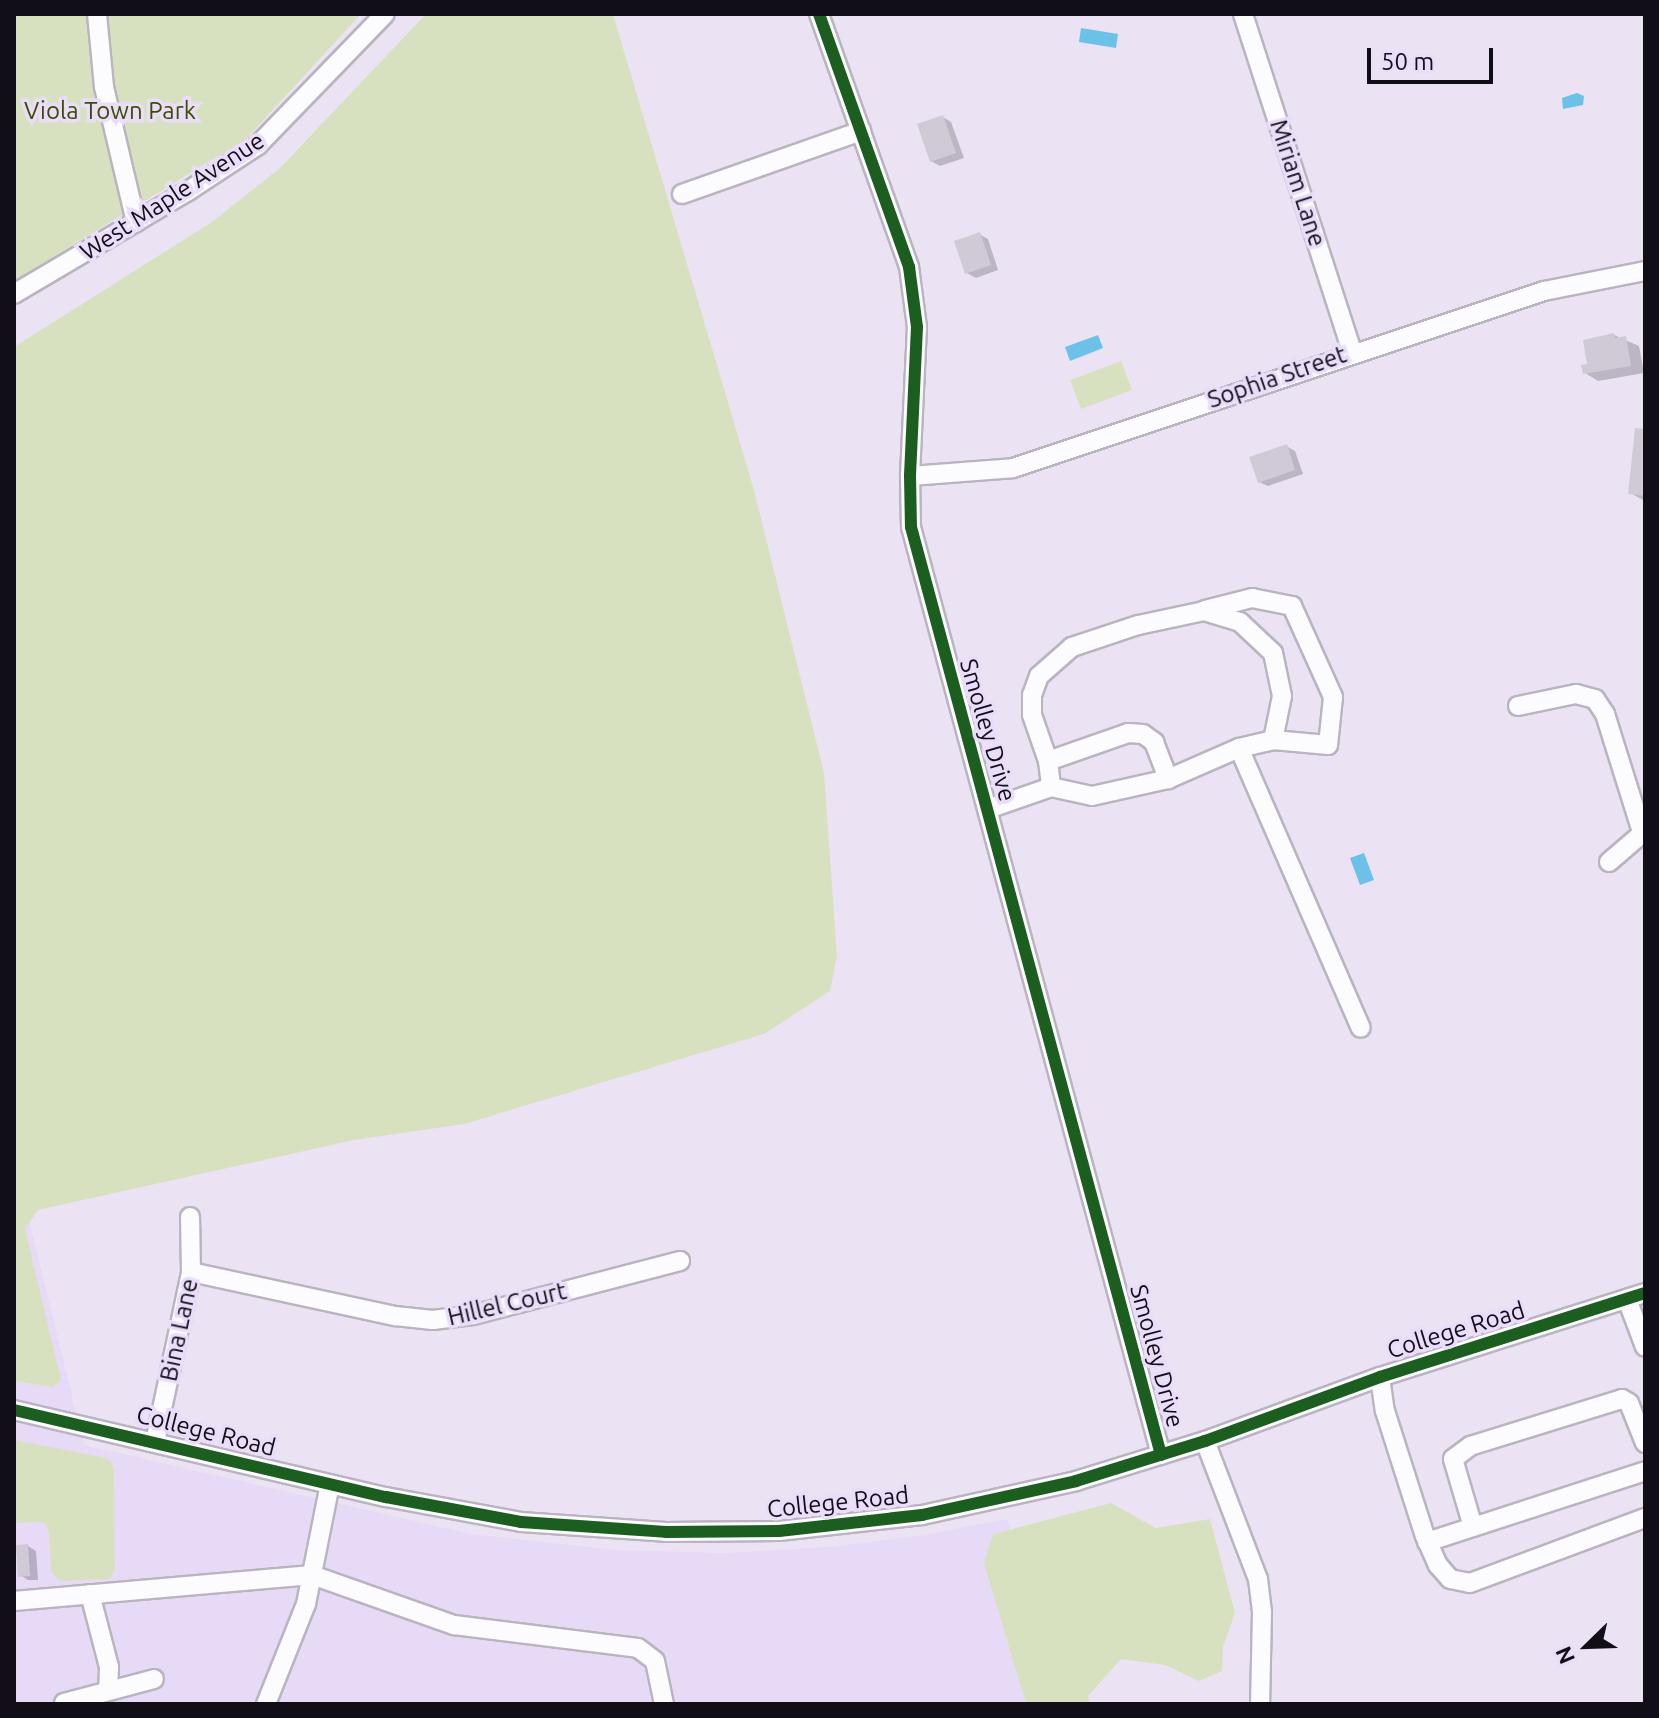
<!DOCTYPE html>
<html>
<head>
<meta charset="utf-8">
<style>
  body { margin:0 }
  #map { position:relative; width:1659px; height:1718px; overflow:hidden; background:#ebe3f4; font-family:Ubuntu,sans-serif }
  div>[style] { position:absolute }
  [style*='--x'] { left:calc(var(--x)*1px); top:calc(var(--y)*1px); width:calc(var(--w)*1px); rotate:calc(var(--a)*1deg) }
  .built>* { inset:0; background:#e7daf6 }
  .green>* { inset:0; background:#d8e1bf }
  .water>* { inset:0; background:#6cc1e8 }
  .shadow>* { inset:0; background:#0003 }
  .building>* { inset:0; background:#d0cad7 }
  .roads { filter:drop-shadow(2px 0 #bab4c0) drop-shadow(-2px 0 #bab4c0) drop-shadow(0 2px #bab4c0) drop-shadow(0 -2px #bab4c0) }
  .minor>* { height:18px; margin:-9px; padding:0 9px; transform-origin:9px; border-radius:9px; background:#fcfbfd }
  .cycleway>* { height:12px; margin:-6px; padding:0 6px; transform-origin:6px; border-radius:6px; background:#1b5e20 }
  span { translate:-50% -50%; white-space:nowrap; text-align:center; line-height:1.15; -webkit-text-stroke:7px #eaddfa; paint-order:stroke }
  .park-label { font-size:24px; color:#3c4c01 }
  .street-label { font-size:24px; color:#120e17 }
  .frame { position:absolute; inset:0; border:16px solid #120e17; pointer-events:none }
  .north { position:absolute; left:1547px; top:1606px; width:80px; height:80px; -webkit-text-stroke:6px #eaddfa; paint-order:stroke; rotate:247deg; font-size:22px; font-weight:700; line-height:32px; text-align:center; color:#120e17 }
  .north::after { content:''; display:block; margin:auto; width:28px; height:36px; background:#120e17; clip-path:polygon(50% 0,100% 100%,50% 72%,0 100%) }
  .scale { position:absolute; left:1367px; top:48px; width:126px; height:36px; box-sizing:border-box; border:4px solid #120e17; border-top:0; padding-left:10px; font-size:24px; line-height:28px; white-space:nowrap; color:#120e17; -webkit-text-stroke:6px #eaddfa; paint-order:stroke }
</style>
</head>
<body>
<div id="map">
  <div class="built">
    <div style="clip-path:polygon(14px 1159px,84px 1445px,471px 1534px,616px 1550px,724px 1553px,830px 1547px,925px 1535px,1007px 1519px,1063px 1704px,14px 1704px)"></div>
  </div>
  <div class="green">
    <div style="clip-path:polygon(14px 14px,361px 14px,246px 139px,14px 281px)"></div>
    <div style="clip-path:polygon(426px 14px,613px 14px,754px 490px,824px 773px,837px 956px,830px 991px,764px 1034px,464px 1124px,354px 1140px,38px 1210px,25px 1229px,61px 1380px,53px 1387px,14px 1381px,14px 347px,212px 222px,280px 168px)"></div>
    <div style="clip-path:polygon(1121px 361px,1132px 390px,1081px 409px,1070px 380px)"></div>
    <div style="clip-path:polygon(14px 1440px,107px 1458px,114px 1467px,115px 1570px,110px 1579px,60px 1581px,51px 1572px,49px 1533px,44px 1522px,14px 1523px)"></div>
    <div style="clip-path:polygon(1111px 1503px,1156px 1528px,1210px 1519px,1235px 1613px,1223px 1647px,1222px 1671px,1199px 1681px,1165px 1665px,1121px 1659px,1088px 1696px,1090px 1704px,1026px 1704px,984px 1563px,993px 1534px)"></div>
  </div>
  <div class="water">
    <div style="clip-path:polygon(1081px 28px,1118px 34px,1116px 48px,1079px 42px)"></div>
    <div style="clip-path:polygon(1577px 93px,1584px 96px,1583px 105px,1563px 109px,1562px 98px)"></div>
    <div style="clip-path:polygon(1098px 335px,1103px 348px,1070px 361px,1065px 347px)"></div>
    <div style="clip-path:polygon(1364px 853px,1374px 880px,1360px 885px,1350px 858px)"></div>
  </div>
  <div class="shadow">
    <div style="clip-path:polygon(943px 117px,951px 122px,964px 158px,940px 166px,931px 161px)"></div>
    <div style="clip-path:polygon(979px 234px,988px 239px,998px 270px,976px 278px,967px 273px)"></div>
    <div style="clip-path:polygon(1614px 335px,1639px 346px,1644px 373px,1598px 381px,1585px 373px)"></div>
    <div style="clip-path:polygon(1645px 431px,1645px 501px,1630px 493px)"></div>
    <div style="clip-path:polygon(1286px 446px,1295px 451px,1303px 474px,1268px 486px,1259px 482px)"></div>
    <div style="clip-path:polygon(28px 1546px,36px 1551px,38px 1580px,28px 1580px,20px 1575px)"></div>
  </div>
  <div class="building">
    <div style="clip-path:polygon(943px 115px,956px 153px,930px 162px,917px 124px)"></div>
    <div style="clip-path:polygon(980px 232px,991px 265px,965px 274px,954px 241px)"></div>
    <div style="clip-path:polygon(1614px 333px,1615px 338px,1626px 336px,1631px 366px,1583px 374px,1581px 365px,1587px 364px,1583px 340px)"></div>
    <div style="clip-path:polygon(1635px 428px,1645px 429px,1645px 496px,1628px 494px)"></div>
    <div style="clip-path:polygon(1287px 444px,1295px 470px,1258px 483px,1249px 457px)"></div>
    <div style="clip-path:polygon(28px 1544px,30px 1576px,18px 1577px,16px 1545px)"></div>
  </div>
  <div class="roads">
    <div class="minor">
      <div style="--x:97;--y:14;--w:73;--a:84.5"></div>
      <div style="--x:104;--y:87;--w:139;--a:76.7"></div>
      <div style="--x:819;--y:14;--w:269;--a:70.4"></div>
      <div style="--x:909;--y:267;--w:61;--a:82.4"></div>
      <div style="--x:917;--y:327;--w:149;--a:92.7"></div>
      <div style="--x:910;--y:476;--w:51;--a:88.9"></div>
      <div style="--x:911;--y:527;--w:961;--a:74.92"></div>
      <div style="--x:1243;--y:14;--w:355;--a:72.1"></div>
      <div style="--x:682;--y:194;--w:190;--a:-19.4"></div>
      <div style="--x:14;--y:294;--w:202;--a:-30.6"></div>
      <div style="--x:188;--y:191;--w:84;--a:-33.3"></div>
      <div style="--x:258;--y:145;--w:182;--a:-45.9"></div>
      <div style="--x:910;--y:476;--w:103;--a:-4.4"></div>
      <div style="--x:1013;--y:468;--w:560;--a:-18.43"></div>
      <div style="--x:1544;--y:291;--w:103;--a:-11.2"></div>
      <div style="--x:1205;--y:610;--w:49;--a:-14.3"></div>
      <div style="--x:1252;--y:598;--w:41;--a:11.3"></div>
      <div style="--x:1292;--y:606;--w:100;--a:65.7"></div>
      <div style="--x:1333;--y:697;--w:48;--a:95.9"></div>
      <div style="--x:1328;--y:745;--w:55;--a:-174.8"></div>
      <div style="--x:1518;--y:706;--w:59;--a:-11.7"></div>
      <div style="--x:1576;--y:694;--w:20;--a:15"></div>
      <div style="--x:1595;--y:699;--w:18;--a:56"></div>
      <div style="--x:1605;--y:714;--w:124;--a:72.6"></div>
      <div style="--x:1239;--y:748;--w:305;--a:66.5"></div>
      <div style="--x:1048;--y:761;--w:85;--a:-19.3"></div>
      <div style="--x:1128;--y:733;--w:15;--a:4"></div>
      <div style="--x:1143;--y:734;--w:14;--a:36"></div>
      <div style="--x:1154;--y:742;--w:40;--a:69"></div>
      <div style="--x:988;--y:809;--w:67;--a:-19.2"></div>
      <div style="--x:1051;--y:787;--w:42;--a:12.4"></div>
      <div style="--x:1092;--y:796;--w:78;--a:-12.6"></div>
      <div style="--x:1168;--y:779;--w:77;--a:-23.6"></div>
      <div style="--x:1239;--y:748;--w:35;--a:-13"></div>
      <div style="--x:1273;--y:740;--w:45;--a:-78.4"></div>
      <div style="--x:1282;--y:696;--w:44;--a:-101.8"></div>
      <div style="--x:1273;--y:653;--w:45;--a:-136.8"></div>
      <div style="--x:1240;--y:622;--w:38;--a:-163"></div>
      <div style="--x:1204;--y:611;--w:67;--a:168"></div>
      <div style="--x:1138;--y:625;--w:70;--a:161.6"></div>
      <div style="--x:1072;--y:647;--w:44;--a:138.7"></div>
      <div style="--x:1039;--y:676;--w:20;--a:110"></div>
      <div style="--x:1032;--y:695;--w:20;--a:90"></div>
      <div style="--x:1032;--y:715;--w:49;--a:70.8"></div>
      <div style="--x:1048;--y:761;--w:26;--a:83"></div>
      <div style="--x:1609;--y:862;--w:48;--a:-40.7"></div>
      <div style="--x:191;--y:1272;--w:209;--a:12.2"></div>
      <div style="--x:395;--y:1316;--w:38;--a:6"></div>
      <div style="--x:433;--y:1320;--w:40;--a:-7.1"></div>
      <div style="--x:473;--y:1315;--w:214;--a:-14.6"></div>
      <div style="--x:1627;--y:1299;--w:51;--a:69.4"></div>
      <div style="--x:1380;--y:1377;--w:34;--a:82"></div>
      <div style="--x:1385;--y:1411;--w:131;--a:72.3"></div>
      <div style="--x:1425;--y:1536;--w:32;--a:66"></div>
      <div style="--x:1438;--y:1565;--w:18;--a:49"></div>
      <div style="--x:1450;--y:1579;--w:20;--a:11"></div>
      <div style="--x:1470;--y:1583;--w:187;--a:-20.4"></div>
      <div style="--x:14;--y:1410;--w:382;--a:13.2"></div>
      <div style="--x:386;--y:1497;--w:137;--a:10.5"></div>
      <div style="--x:521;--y:1522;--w:145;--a:3.9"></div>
      <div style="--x:666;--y:1532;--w:113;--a:-0.5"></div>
      <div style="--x:779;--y:1531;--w:144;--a:-6.4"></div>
      <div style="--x:922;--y:1515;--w:158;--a:-12.4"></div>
      <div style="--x:1076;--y:1481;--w:135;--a:-17.2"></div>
      <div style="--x:1205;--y:1441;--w:186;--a:-20.1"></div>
      <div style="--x:1380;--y:1377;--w:278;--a:-17.6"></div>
      <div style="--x:1205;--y:1441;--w:148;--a:69"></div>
      <div style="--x:1258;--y:1579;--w:33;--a:83"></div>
      <div style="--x:1262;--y:1612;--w:92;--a:91.2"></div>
      <div style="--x:155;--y:1442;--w:174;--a:-78"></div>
      <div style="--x:191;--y:1272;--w:55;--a:-91"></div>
      <div style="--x:1473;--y:1527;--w:71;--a:-106.4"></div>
      <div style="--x:1453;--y:1459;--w:21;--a:-37"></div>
      <div style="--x:1470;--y:1446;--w:159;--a:-17.2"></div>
      <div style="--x:1622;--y:1399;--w:8;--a:30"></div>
      <div style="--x:1629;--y:1403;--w:43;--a:68.2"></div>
      <div style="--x:1427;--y:1542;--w:229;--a:-18"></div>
      <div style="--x:90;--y:1594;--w:75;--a:75.4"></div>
      <div style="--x:109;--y:1667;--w:24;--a:92"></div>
      <div style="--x:14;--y:1601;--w:299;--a:-5"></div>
      <div style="--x:312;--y:1575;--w:151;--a:19.4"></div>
      <div style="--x:454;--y:1625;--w:185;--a:7.1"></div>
      <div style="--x:638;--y:1648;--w:21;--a:37"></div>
      <div style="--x:655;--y:1661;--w:44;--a:78.2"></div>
      <div style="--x:64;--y:1703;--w:93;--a:-14.9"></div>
      <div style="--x:266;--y:1704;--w:108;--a:-68.2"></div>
      <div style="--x:306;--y:1604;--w:122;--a:-78.7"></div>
    </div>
  </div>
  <div class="cycleway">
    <div style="--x:819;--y:14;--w:269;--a:70.4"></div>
    <div style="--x:909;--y:267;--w:61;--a:82.4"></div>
    <div style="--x:917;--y:327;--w:149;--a:92.7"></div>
    <div style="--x:910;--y:476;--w:51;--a:88.9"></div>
    <div style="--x:911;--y:527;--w:961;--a:74.92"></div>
    <div style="--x:14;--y:1410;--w:382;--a:13.2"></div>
    <div style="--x:386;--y:1497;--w:137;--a:10.5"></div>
    <div style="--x:521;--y:1522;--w:145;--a:3.9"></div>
    <div style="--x:666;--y:1532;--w:113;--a:-0.5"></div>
    <div style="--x:779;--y:1531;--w:144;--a:-6.4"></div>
    <div style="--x:922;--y:1515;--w:158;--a:-12.4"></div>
    <div style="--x:1076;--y:1481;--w:135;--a:-17.2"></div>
    <div style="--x:1205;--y:1441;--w:186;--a:-20.1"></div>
    <div style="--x:1380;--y:1377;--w:278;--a:-17.6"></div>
  </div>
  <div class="park-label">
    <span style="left:110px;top:111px">Viola Town Park</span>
  </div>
  <div class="street-label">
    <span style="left:1298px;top:183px;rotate:72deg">Miriam Lane</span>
    <span style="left:172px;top:196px;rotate:-33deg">West Maple Avenue</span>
    <span style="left:1277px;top:377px;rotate:-19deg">Sophia Street</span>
    <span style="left:988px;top:730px;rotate:74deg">Smolley Drive</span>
    <span style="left:507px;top:1304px;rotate:-13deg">Hillel Court</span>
    <span style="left:179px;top:1330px;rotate:-78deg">Bina Lane</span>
    <span style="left:1456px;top:1330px;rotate:-17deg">College Road</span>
    <span style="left:1157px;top:1356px;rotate:75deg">Smolley Drive</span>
    <span style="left:206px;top:1431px;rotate:14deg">College Road</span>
    <span style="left:838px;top:1502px;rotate:-6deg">College Road</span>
  </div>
  <div class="frame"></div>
  <div class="north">N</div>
  <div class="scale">50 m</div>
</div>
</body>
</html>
